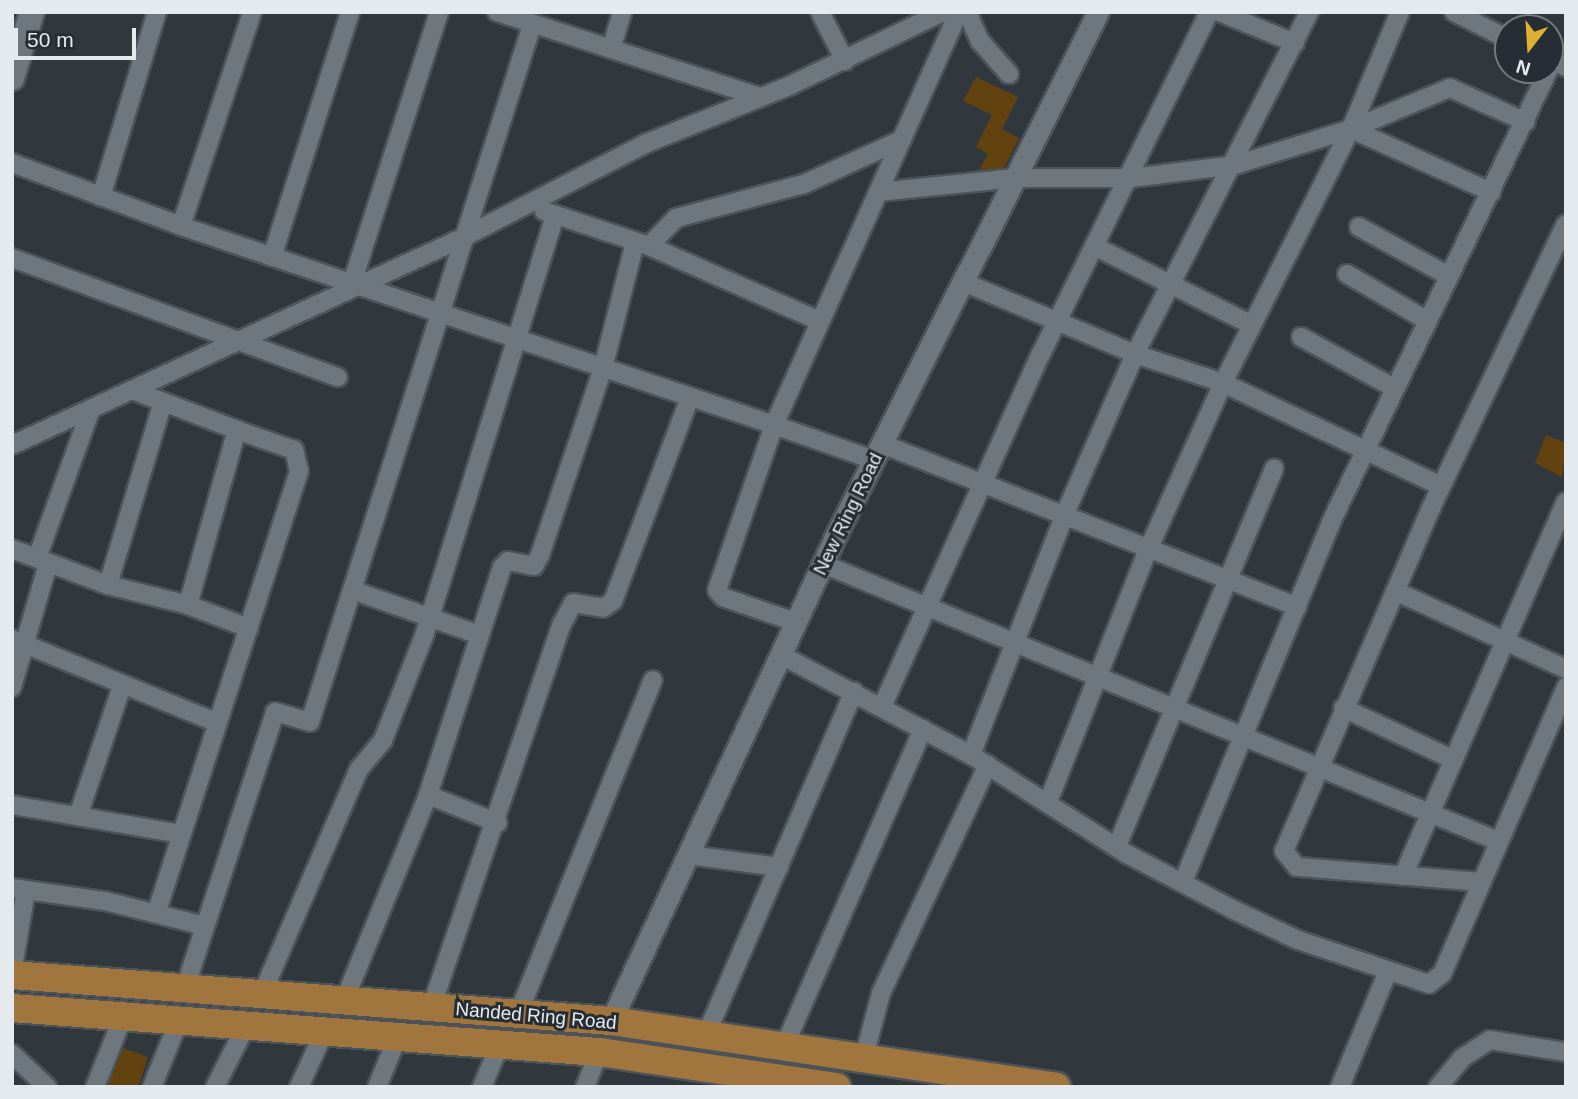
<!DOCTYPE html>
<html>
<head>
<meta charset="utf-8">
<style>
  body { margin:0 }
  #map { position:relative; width:1578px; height:1099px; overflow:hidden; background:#30383e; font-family:Arial,sans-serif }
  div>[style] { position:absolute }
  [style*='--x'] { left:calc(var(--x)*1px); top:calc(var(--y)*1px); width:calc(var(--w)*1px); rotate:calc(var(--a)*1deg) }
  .building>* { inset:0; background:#624310 }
  .roads { filter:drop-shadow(2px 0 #4d5459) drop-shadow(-2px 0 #4d5459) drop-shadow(0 2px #4d5459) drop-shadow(0 -2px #4d5459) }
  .minor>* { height:18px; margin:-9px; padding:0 9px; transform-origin:9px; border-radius:9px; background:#6e777e }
  .tertiary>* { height:21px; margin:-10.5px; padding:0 10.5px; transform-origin:10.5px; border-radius:10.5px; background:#6e777e }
  .secondary>* { height:24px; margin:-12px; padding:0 12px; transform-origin:12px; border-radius:12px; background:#6e777e }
  .trunk>* { height:28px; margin:-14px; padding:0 14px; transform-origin:14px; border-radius:14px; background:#a0763e }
  span { translate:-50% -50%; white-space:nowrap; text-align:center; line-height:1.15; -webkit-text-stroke:6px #262d34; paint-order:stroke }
  .street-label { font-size:19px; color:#e5eaee }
  .frame { position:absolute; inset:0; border:14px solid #e5eaee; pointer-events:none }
  .north { position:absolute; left:1494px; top:14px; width:70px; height:70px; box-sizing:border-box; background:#262d34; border:2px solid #72797e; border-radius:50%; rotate:197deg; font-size:19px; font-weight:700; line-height:28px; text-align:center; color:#e5eaee }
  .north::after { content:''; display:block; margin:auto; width:24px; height:32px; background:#e0b034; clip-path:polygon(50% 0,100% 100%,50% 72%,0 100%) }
  .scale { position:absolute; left:14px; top:28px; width:122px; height:32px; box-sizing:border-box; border:4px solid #e5eaee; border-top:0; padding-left:9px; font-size:21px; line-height:24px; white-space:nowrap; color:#e5eaee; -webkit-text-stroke:5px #262d34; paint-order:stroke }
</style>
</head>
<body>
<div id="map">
  <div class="building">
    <div style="clip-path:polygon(976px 77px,1018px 97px,1002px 129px,1019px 138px,1004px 168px,979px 170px,988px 154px,976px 147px,992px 115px,963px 101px)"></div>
    <div style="clip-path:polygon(1546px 435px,1566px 443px,1562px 477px,1535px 463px)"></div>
    <div style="clip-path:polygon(123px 1048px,148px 1057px,138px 1087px,107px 1087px)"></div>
  </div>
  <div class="roads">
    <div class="minor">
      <div style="--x:497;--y:12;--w:276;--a:17.9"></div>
      <div style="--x:820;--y:12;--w:55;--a:63"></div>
      <div style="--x:967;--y:12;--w:32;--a:66"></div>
      <div style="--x:980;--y:41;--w:44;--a:48.7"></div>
      <div style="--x:1219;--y:12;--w:82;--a:22.2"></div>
      <div style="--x:1454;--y:12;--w:60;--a:26.6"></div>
      <div style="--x:611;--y:49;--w:39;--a:-73"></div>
      <div style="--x:1550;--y:59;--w:18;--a:27"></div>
      <div style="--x:1351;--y:129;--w:154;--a:24.2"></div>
      <div style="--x:12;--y:163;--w:180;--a:20.4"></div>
      <div style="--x:181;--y:226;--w:625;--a:18.55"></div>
      <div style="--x:774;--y:425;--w:453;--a:-65.9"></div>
      <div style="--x:878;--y:192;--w:138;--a:-5.8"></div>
      <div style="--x:1015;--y:178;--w:116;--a:0"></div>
      <div style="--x:1131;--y:178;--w:105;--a:-7.1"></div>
      <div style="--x:1235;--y:165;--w:121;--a:-17.2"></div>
      <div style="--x:1351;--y:129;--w:107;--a:-22.5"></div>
      <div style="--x:1450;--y:88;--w:83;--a:24.1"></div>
      <div style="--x:101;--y:197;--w:193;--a:-73.2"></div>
      <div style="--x:544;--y:211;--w:111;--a:18.4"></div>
      <div style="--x:649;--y:246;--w:187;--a:23.7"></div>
      <div style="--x:181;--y:226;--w:225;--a:-71.6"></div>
      <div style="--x:1359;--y:227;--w:102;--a:28.6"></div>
      <div style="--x:649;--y:246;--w:39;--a:-46"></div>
      <div style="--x:676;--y:218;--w:132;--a:-14.9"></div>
      <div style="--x:804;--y:184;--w:107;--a:-24.4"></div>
      <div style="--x:1096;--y:247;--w:174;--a:26.6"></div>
      <div style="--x:272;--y:257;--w:257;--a:-72.3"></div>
      <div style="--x:12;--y:258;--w:347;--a:20.1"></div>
      <div style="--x:1347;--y:274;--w:91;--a:30.2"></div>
      <div style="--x:353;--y:280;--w:281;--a:-72.2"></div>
      <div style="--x:963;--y:282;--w:186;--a:22.7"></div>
      <div style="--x:1135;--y:354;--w:93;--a:18.2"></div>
      <div style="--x:1223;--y:383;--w:241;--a:25.3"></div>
      <div style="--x:1301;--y:337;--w:106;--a:28.7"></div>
      <div style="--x:882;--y:444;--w:446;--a:21.4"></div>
      <div style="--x:12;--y:445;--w:500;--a:-24.7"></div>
      <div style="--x:466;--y:236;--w:203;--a:-27.2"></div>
      <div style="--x:647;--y:143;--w:155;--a:-21.9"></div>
      <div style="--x:791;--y:85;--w:169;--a:-25.7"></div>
      <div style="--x:12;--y:549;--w:103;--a:20.6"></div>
      <div style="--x:108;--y:585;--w:82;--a:14"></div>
      <div style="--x:188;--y:605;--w:182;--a:-74.4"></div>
      <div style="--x:237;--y:430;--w:112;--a:-159.1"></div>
      <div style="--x:37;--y:558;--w:158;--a:-70.1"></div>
      <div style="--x:823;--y:564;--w:730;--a:22.31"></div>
      <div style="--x:108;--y:585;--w:191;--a:-73.3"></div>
      <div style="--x:352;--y:590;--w:136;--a:19.4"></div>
      <div style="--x:1395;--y:591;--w:188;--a:24.5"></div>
      <div style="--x:188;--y:605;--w:65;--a:20.7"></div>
      <div style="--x:795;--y:622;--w:76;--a:-160.9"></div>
      <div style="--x:723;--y:597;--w:9;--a:-131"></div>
      <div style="--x:717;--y:590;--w:175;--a:-70.9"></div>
      <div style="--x:774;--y:425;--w:106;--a:19.3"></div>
      <div style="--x:12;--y:639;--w:222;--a:22.2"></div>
      <div style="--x:781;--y:655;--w:215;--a:27.8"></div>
      <div style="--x:971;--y:755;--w:185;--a:32.4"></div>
      <div style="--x:1127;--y:854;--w:119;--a:27.6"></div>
      <div style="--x:1232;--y:909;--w:73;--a:25.2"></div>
      <div style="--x:1298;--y:940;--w:138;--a:18.6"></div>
      <div style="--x:1429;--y:984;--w:16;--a:-38"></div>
      <div style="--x:1442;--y:974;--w:313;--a:-66.6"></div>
      <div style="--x:12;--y:687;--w:128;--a:-73.7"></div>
      <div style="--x:882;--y:707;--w:387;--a:-65.8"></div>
      <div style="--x:1041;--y:354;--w:381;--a:-63.8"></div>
      <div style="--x:1343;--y:708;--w:120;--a:25.1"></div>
      <div style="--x:971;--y:755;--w:256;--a:-68.7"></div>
      <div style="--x:1064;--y:516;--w:177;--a:-66.3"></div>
      <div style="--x:1135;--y:354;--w:384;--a:-63"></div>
      <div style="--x:428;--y:795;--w:240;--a:-72"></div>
      <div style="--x:502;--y:567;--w:8;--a:-45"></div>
      <div style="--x:508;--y:561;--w:26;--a:11"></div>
      <div style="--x:534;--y:566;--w:13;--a:-61"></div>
      <div style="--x:540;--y:555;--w:197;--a:-71.4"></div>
      <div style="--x:603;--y:368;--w:130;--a:-75.7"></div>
      <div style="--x:1048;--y:802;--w:271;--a:-68.4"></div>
      <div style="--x:1148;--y:550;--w:183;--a:-65.8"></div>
      <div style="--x:1223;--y:383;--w:284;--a:-63.3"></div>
      <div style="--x:1351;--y:129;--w:127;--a:-67.3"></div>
      <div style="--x:12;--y:805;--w:171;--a:9.7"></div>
      <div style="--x:78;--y:816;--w:137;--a:-71.3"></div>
      <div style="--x:1117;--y:846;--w:409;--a:-67.4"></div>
      <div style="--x:688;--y:855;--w:92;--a:7.5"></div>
      <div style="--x:1403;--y:876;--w:408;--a:-66.5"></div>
      <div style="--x:1183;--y:882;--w:391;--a:-67.6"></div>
      <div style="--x:1332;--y:520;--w:500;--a:-64.3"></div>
      <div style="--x:1481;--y:882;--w:185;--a:-175.3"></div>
      <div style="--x:1297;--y:867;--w:21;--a:-129"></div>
      <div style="--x:1284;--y:851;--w:373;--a:-66.8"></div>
      <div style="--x:1431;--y:508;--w:314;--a:-64.6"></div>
      <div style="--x:12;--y:888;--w:94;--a:8"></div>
      <div style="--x:105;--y:901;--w:103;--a:14"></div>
      <div style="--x:156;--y:914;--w:466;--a:-72.1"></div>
      <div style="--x:299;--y:471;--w:22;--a:-103"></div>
      <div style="--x:294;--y:450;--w:60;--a:-160.7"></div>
      <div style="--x:12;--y:973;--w:84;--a:-80.4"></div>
      <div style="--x:185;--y:988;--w:290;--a:-71.9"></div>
      <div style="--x:275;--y:712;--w:36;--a:16"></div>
      <div style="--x:310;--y:722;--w:732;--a:-72.33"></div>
      <div style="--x:262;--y:994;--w:245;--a:-66.7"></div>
      <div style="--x:359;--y:769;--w:38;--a:-50"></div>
      <div style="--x:383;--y:740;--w:112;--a:-68.5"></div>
      <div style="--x:424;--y:636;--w:441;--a:-72.7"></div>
      <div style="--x:344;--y:1001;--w:222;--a:-67.8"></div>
      <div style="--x:428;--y:795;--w:75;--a:21.8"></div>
      <div style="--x:431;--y:1008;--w:406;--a:-71.2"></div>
      <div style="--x:562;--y:624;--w:24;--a:-62"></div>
      <div style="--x:573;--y:603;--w:30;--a:9"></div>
      <div style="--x:603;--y:608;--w:12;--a:-35"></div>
      <div style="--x:613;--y:601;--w:218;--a:-69.3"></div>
      <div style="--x:518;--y:1014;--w:360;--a:-68"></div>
      <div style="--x:706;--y:1035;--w:374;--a:-66.7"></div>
      <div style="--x:784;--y:1047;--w:347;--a:-66.4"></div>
      <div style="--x:12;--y:1054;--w:48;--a:43.3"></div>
      <div style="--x:864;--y:1057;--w:66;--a:-75.1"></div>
      <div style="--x:881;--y:993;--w:252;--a:-64.9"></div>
      <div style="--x:95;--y:1087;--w:79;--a:-68.3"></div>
      <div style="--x:152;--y:1087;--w:74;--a:-67.9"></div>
      <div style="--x:215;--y:1087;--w:71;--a:-63.1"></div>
      <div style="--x:299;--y:1087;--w:63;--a:-65.5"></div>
      <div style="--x:377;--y:1087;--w:55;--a:-67.6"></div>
      <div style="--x:482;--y:1087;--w:47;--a:-67.3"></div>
      <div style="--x:585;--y:1087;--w:38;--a:-68"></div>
      <div style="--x:1340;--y:1087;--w:126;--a:-67.5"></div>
      <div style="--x:1438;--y:1087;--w:38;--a:-50"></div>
      <div style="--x:1462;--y:1058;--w:33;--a:-33"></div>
      <div style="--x:1490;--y:1040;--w:77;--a:9"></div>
    </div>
    <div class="tertiary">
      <div style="--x:611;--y:1021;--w:536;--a:-65.16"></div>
      <div style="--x:836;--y:535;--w:585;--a:-63.39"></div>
    </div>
    <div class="secondary">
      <div style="--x:12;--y:78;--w:69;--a:-73.1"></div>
    </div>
    <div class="trunk">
      <div style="--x:12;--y:975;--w:601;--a:4.39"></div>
      <div style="--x:611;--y:1021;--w:450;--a:8.4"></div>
      <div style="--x:12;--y:1008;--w:589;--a:4.29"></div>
      <div style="--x:599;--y:1052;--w:240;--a:8.4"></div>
    </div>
  </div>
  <div class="street-label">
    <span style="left:848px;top:514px;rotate:-64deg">New Ring Road</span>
    <span style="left:536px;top:1016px;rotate:5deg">Nanded Ring Road</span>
  </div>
  <div class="frame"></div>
  <div class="north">N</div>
  <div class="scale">50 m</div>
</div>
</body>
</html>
